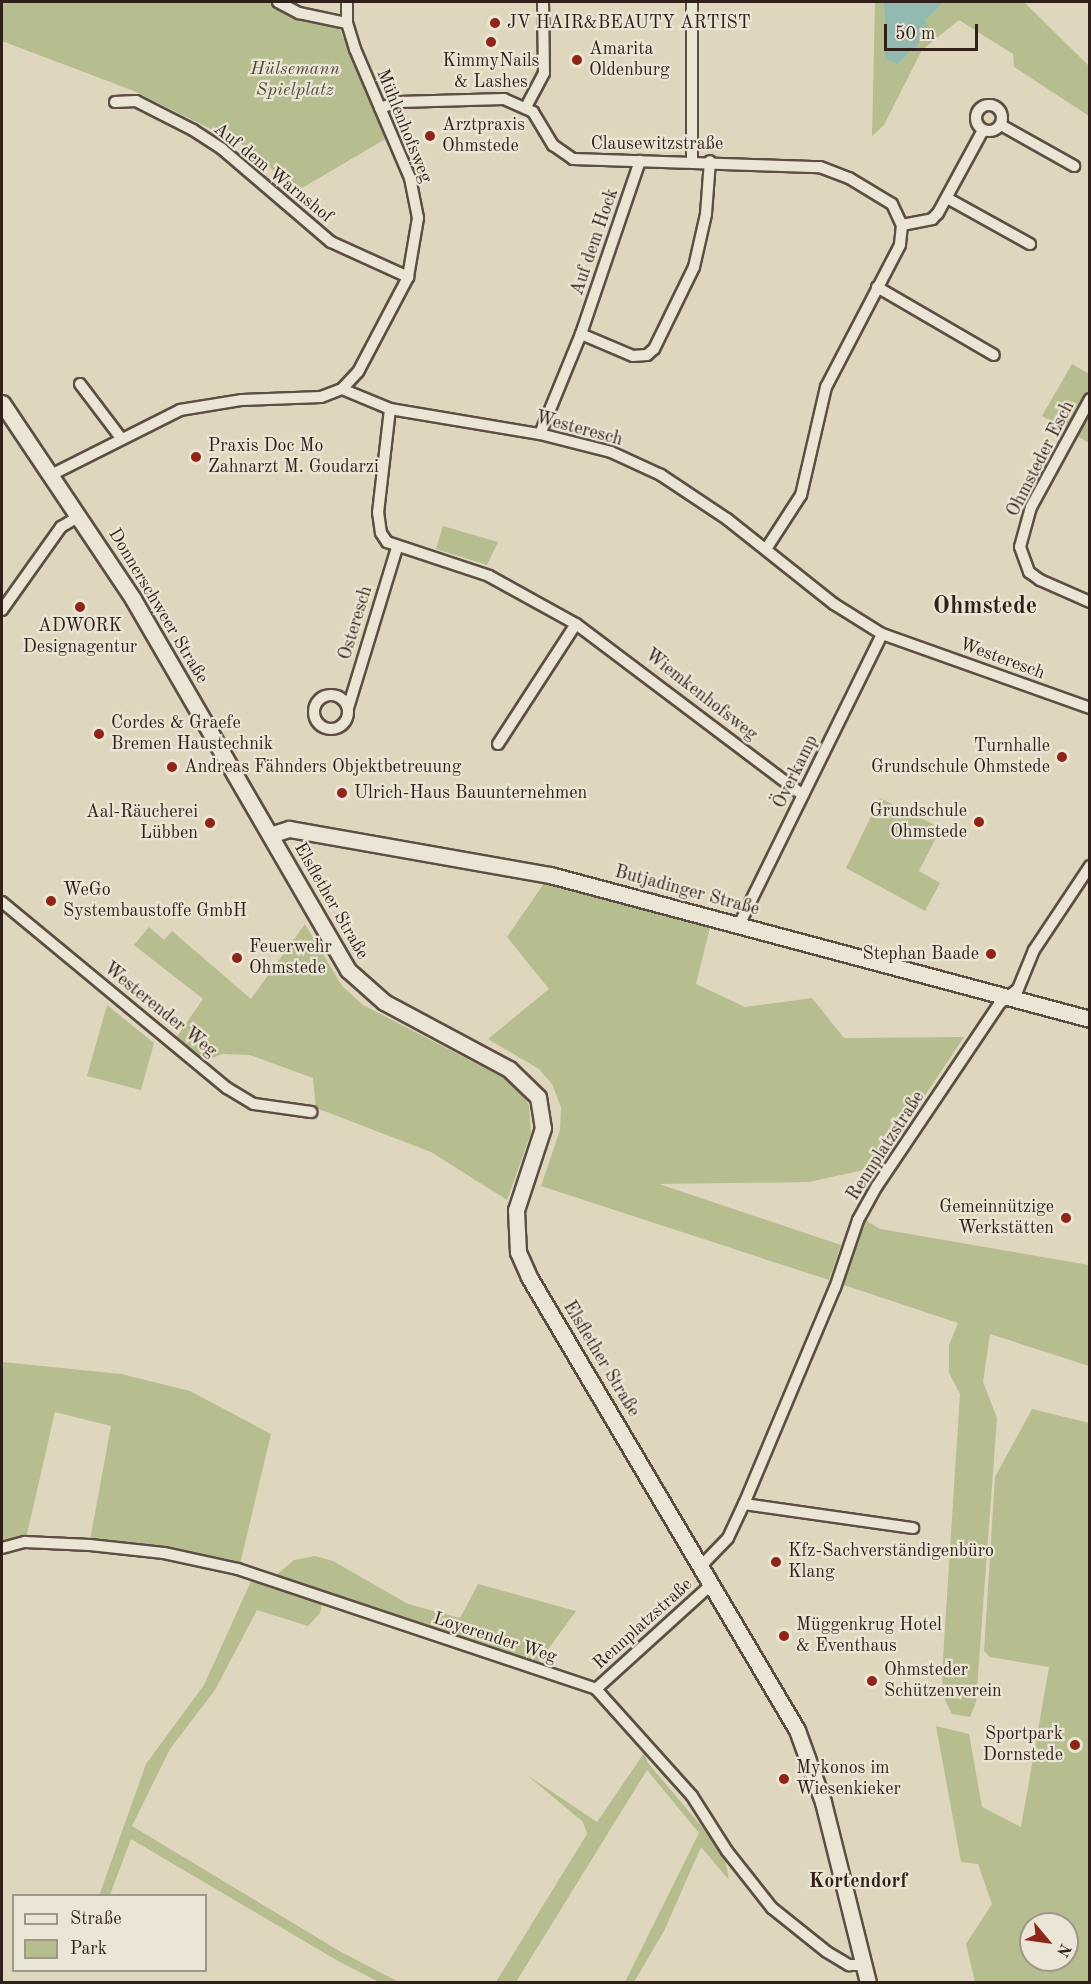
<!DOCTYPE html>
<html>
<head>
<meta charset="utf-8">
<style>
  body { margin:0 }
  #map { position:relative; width:1091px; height:1984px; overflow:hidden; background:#dfd7bd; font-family:"Old Standard TT",serif }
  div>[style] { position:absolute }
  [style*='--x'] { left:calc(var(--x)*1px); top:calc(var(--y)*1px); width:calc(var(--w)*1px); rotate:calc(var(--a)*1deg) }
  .green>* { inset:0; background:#b6bd8e }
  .water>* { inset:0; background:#93bab1 }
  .roads { filter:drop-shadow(2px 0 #5c4e42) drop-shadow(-2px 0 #5c4e42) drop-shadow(0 2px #5c4e42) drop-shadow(0 -2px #5c4e42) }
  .street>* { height:10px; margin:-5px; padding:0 5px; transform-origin:5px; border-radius:5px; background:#eae5d4 }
  .street>.ring { margin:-5px; padding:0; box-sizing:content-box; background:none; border:10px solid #eae5d4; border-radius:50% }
  .secondary>* { height:15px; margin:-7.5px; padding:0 7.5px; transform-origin:7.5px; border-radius:7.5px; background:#eae5d4 }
  .dots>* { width:16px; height:16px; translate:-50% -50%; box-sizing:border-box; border:3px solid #eae5d4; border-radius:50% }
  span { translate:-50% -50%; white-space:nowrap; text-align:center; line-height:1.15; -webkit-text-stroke:4.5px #eae5d4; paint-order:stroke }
  .poi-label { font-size:18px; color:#312019 }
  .left { translate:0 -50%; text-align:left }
  .right { translate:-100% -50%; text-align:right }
  .park-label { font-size:18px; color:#524736; font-style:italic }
  .street-label { font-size:18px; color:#312019 }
  .neighbourhood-label { font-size:20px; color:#312019; font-weight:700 }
  .district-label { font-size:24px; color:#312019; font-weight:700 }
  .frame { position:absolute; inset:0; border:3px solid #312019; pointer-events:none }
  .legend { position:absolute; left:12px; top:1894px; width:195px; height:78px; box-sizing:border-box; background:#eae5d4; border:2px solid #a09689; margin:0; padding:8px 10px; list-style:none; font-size:18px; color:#312019 }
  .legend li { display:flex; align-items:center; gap:12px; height:30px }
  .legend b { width:30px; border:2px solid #a09689 }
  .north { position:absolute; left:1019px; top:1912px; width:60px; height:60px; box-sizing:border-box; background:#eae5d4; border:2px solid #a09689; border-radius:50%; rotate:119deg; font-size:16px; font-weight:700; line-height:24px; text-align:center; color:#312019 }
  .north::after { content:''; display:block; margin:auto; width:21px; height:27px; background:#8f2418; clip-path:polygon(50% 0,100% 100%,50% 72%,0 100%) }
  .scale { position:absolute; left:884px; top:24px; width:94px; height:27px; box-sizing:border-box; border:3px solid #312019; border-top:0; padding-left:8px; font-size:18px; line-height:21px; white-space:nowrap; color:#312019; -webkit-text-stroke:4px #eae5d4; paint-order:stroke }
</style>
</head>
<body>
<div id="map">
  <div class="green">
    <div style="clip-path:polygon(2px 2px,268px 2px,298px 17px,339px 28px,387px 138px,297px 191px,245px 146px,134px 91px,2px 41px)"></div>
    <div style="clip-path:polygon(875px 2px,884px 2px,885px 58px,943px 2px,1024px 2px,1089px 66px,1089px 116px,1014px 67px,1013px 54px,959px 20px,922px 50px,884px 125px,872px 136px)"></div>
    <div style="clip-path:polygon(1072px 364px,1089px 374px,1089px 443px,1042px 416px)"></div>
    <div style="clip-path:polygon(443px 526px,498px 542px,487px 565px,436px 549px)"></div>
    <div style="clip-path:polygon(880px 798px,941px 828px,919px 871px,940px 883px,925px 911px,846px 868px)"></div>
    <div style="clip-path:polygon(547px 879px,711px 923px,696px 984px,745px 1007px,812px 998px,844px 1038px,964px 1037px,877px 1167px,809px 1182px,659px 1184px,841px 1245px,829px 1280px,541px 1186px,560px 1130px,561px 1107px,552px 1084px,539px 1069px,488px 1039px,549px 989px,507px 937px)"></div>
    <div style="clip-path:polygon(305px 924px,342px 986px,363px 1005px,504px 1078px,519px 1090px,529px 1105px,531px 1133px,507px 1200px,431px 1152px,316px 1108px,313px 1078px,250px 1055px,223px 1054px,204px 1061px,176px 1038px,203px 999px,134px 945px,149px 927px,164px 940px,172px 931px,251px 999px)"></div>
    <div style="clip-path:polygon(107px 1005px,154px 1043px,141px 1090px,87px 1076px)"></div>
    <div style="clip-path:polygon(864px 1219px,880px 1229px,1089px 1265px,1089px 1366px,990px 1334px,983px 1382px,997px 1418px,976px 1702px,970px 1717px,952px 1714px,943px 1696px,942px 1674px,960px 1394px,949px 1373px,949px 1345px,958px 1323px,841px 1284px)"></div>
    <div style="clip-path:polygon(2px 1362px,121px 1374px,190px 1391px,271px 1434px,240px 1564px,90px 1540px,111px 1426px,55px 1412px,27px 1534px,2px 1542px)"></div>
    <div style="clip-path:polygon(evenodd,1032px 1409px,1089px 1423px,1089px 1982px,975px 1982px,966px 1944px,992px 1904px,978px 1864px,961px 1862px,936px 1726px,969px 1734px,982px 1807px,1021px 1827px,1049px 1667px,990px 1657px,984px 1651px,995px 1477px,1032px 1409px,1031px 1924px,1067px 1924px,1067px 1960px,1031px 1960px,1031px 1924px)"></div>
    <div style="clip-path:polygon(315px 1556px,333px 1561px,408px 1604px,460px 1618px,478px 1584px,576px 1611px,539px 1662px,275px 1576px,294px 1560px)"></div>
    <div style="clip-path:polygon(252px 1579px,322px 1604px,320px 1613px,308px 1626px,257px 1610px,215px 1690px,170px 1749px,132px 1826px,341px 1952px,399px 1982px,379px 1982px,338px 1961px,131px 1839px,110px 1895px,99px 1896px,146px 1764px,204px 1685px)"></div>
    <div style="clip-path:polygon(644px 1753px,648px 1763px,724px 1853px,729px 1880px,701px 1847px,664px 1931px,634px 1982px,625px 1982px,699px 1833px,647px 1770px,516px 1982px,496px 1982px,587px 1834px,583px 1822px,527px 1775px,597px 1822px)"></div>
  </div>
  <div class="water">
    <div style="clip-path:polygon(884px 2px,943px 2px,925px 21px,927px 25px,918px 44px,897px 64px,885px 59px)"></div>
  </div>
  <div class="roads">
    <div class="street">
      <div style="--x:278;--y:2;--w:24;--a:28"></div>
      <div style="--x:299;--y:13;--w:49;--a:11.8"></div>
      <div style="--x:115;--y:102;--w:21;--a:-3"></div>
      <div style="--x:136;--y:101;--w:64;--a:27"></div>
      <div style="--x:193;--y:130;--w:35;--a:33"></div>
      <div style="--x:222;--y:149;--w:143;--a:40.5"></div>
      <div style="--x:331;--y:242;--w:85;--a:24.4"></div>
      <div class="ring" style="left:976px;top:105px;width:16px;height:16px"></div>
      <div style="--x:526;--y:107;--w:38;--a:-62"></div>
      <div style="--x:544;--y:73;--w:71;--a:-90.8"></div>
      <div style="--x:380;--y:108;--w:20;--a:-18"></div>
      <div style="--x:399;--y:102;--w:105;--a:-1.6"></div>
      <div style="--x:504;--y:99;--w:32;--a:24"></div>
      <div style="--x:533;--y:112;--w:39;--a:59"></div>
      <div style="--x:553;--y:145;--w:24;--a:35"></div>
      <div style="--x:573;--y:159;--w:247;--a:1.9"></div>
      <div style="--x:820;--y:167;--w:31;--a:21"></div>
      <div style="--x:849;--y:178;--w:50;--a:31.2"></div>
      <div style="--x:892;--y:204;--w:23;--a:65"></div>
      <div style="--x:902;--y:225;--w:20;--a:96"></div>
      <div style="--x:900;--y:245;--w:160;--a:117.5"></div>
      <div style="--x:826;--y:387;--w:111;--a:103"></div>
      <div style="--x:801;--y:495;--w:64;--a:122.9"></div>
      <div style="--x:1001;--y:125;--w:84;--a:29.3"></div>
      <div style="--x:692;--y:161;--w:159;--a:-90"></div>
      <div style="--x:947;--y:198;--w:95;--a:29"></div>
      <div style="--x:902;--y:225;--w:31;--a:-11"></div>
      <div style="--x:932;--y:219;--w:8;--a:-45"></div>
      <div style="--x:938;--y:213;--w:94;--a:-61.5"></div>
      <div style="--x:877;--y:287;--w:135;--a:30.2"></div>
      <div style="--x:581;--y:334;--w:56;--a:22.9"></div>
      <div style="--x:633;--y:356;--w:14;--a:-4"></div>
      <div style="--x:647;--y:355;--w:9;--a:-41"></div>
      <div style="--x:654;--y:349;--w:91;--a:-64"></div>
      <div style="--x:694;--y:267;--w:54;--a:-77.2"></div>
      <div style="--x:706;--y:214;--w:53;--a:-85.7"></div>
      <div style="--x:80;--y:384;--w:68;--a:52.8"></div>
      <div style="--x:342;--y:389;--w:52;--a:22.6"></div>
      <div style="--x:390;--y:409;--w:152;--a:9.5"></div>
      <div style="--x:540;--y:434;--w:73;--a:14.2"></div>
      <div style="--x:611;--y:452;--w:55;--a:24.7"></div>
      <div style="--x:661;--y:475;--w:79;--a:33.7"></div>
      <div style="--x:727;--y:519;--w:137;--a:38.5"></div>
      <div style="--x:834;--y:604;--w:57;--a:32"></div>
      <div style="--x:882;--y:634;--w:221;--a:19.6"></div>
      <div style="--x:1090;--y:399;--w:123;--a:118.6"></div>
      <div style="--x:1031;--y:507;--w:41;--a:105.4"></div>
      <div style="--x:1020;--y:547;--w:27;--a:70"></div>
      <div style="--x:1029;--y:572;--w:14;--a:36"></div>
      <div style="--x:1040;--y:580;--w:55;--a:23.7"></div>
      <div style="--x:390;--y:409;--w:104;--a:96.6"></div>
      <div style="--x:378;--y:512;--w:21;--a:82"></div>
      <div style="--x:381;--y:533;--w:11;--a:56"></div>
      <div style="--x:387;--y:542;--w:108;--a:18.4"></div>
      <div style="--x:489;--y:576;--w:99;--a:28.9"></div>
      <div style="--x:576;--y:624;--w:284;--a:37"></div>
      <div style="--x:540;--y:434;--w:108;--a:-67.7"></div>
      <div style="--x:581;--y:334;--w:183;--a:-71.2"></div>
      <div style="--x:53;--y:474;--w:142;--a:-26.7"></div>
      <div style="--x:180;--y:410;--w:63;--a:-9.2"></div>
      <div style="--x:242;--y:400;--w:79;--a:-2.2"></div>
      <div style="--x:321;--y:397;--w:22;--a:-21"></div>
      <div style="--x:342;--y:389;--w:23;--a:-47"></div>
      <div style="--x:358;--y:372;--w:107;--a:-62.2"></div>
      <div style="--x:408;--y:277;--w:60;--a:-80.4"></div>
      <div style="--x:418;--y:218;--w:41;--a:-101.3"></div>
      <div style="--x:410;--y:178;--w:140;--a:-113.1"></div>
      <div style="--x:355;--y:49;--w:27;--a:-107"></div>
      <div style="--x:347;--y:23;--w:21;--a:-90"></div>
      <div style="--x:2;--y:610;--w:102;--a:-54.6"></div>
      <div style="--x:61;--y:527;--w:21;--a:-31"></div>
      <div class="ring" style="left:314px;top:695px;width:24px;height:24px"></div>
      <div style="--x:348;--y:708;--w:167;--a:-73"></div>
      <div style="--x:498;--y:744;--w:143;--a:-57"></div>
      <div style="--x:2;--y:902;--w:292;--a:39.6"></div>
      <div style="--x:227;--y:1088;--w:31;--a:31"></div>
      <div style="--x:254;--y:1104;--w:58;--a:8"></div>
      <div style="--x:739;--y:925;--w:324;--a:-63.8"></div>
      <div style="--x:744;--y:1504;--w:171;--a:8.1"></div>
      <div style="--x:2;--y:1548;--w:24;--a:-15"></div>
      <div style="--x:25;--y:1542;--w:65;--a:2.6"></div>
      <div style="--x:90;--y:1545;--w:74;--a:6.2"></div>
      <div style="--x:164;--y:1553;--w:76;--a:12.2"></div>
      <div style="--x:238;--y:1569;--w:378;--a:18.5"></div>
      <div style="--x:596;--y:1689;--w:144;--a:48.1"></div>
      <div style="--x:692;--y:1796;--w:65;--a:57.5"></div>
      <div style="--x:727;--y:1851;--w:73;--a:51.7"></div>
      <div style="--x:772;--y:1908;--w:70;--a:38.7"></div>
      <div style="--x:827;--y:1952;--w:26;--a:31"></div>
      <div style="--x:849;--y:1965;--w:15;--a:0"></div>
      <div style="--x:701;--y:1566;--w:39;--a:-46"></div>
      <div style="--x:728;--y:1538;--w:38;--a:-65"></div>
      <div style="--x:744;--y:1504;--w:234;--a:-67.2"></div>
      <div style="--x:835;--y:1288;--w:72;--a:-71.3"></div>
      <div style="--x:858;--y:1220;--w:39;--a:-61"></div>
      <div style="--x:877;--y:1186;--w:220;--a:-56.1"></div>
      <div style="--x:1000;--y:1003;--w:23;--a:-38"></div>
      <div style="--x:1018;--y:989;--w:42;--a:-67.7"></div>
      <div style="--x:1034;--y:950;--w:101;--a:-56.3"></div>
      <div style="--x:596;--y:1689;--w:156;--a:-42.2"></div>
    </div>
    <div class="secondary">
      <div style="--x:2;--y:403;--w:236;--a:56.2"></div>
      <div style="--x:133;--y:599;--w:429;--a:59.9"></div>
      <div style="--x:348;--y:970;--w:48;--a:41.6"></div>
      <div style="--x:384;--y:1002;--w:142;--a:28.2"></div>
      <div style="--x:509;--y:1069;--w:40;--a:44"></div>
      <div style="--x:538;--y:1097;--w:31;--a:81"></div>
      <div style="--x:543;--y:1128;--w:86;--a:108.2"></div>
      <div style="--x:516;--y:1210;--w:42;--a:87.3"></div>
      <div style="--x:518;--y:1252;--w:27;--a:66"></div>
      <div style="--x:529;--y:1277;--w:526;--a:59.39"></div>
      <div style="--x:797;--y:1730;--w:77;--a:70.1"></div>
      <div style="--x:823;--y:1802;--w:186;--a:76"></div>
      <div style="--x:270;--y:835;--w:20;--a:-18"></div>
      <div style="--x:289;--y:829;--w:265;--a:10"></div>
      <div style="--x:550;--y:875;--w:559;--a:14.93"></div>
    </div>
  </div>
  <div class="dots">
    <div style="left:495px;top:23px;background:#8f2418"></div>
    <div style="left:491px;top:42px;background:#8f2418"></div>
    <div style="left:577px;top:60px;background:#8f2418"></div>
    <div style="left:430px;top:136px;background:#8f2418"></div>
    <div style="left:196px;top:457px;background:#8f2418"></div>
    <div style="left:80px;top:607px;background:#8f2418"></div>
    <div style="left:99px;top:734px;background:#8f2418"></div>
    <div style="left:1062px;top:757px;background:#8f2418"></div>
    <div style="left:172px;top:767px;background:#8f2418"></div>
    <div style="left:342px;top:793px;background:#8f2418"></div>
    <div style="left:979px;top:822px;background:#8f2418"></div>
    <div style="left:210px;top:823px;background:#8f2418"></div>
    <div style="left:51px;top:901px;background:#8f2418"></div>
    <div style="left:991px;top:954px;background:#8f2418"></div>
    <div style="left:237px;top:958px;background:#8f2418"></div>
    <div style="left:1066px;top:1218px;background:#8f2418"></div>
    <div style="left:776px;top:1562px;background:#8f2418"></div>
    <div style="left:784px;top:1636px;background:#8f2418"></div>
    <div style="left:872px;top:1681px;background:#8f2418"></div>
    <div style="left:1075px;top:1745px;background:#8f2418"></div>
    <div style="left:784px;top:1779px;background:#8f2418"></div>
  </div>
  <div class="poi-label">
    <span class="left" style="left:507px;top:23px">JV HAIR&amp;BEAUTY ARTIST</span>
    <span class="left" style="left:589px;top:60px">Amarita<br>Oldenburg</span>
    <span style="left:491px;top:72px">KimmyNails<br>&amp; Lashes</span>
    <span class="left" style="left:442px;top:136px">Arztpraxis<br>Ohmstede</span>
    <span class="left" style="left:208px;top:457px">Praxis Doc Mo<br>Zahnarzt M. Goudarzi</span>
    <span style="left:80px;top:637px">ADWORK<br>Designagentur</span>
    <span class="left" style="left:111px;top:734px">Cordes &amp; Graefe<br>Bremen Haustechnik</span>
    <span class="right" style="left:1050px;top:757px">Turnhalle<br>Grundschule Ohmstede</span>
    <span class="left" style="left:184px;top:767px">Andreas Fähnders Objektbetreuung</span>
    <span class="left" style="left:354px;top:793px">Ulrich-Haus Bauunternehmen</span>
    <span class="right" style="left:967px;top:822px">Grundschule<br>Ohmstede</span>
    <span class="right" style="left:198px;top:823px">Aal-Räucherei<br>Lübben</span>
    <span class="left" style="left:63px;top:901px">WeGo<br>Systembaustoffe GmbH</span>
    <span class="left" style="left:249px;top:958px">Feuerwehr<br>Ohmstede</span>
    <span class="right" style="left:979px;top:954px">Stephan Baade</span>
    <span class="right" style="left:1054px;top:1218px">Gemeinnützige<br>Werkstätten</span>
    <span class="left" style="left:788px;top:1562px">Kfz-Sachverständigenbüro<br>Klang</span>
    <span class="left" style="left:796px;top:1636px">Müggenkrug Hotel<br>&amp; Eventhaus</span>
    <span class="left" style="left:884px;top:1681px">Ohmsteder<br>Schützenverein</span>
    <span class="right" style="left:1063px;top:1745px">Sportpark<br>Dornstede</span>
    <span class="left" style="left:796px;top:1779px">Mykonos im<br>Wiesenkieker</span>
  </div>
  <div class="park-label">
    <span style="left:295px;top:80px">Hülsemann<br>Spielplatz</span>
  </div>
  <div class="street-label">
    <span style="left:404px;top:126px;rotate:68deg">Mühlenhofsweg</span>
    <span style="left:657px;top:144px">Clausewitzstraße</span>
    <span style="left:273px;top:173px;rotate:39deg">Auf dem Warnshof</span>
    <span style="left:595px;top:242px;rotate:-71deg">Auf dem Hock</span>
    <span style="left:579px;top:429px;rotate:15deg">Westeresch</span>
    <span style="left:1041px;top:459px;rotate:-63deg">Ohmsteder Esch</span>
    <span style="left:158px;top:606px;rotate:59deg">Donnerschweer Straße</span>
    <span style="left:356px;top:623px;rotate:-73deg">Osteresch</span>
    <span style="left:1002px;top:659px;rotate:20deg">Westeresch</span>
    <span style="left:701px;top:695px;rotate:38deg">Wiemkenhofsweg</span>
    <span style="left:796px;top:772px;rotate:-64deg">Överkamp</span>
    <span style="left:687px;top:891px;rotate:15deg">Butjadinger Straße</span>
    <span style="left:331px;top:901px;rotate:60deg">Elsflether Straße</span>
    <span style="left:160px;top:1010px;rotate:39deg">Westerender Weg</span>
    <span style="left:886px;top:1146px;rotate:-57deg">Rennplatzstraße</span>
    <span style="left:601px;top:1359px;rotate:59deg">Elsflether Straße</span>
    <span style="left:643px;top:1624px;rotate:-42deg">Rennplatzstraße</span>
    <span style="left:495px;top:1638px;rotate:18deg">Loyerender Weg</span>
  </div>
  <div class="neighbourhood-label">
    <span style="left:858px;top:1882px">Kortendorf</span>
  </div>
  <div class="district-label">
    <span style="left:985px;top:608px">Ohmstede</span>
  </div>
  <div class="frame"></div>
  <ul class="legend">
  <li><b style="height:8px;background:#eae5d4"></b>Straße</li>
  <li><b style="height:16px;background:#b6bd8e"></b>Park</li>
  </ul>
  <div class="north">N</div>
  <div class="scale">50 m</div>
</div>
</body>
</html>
